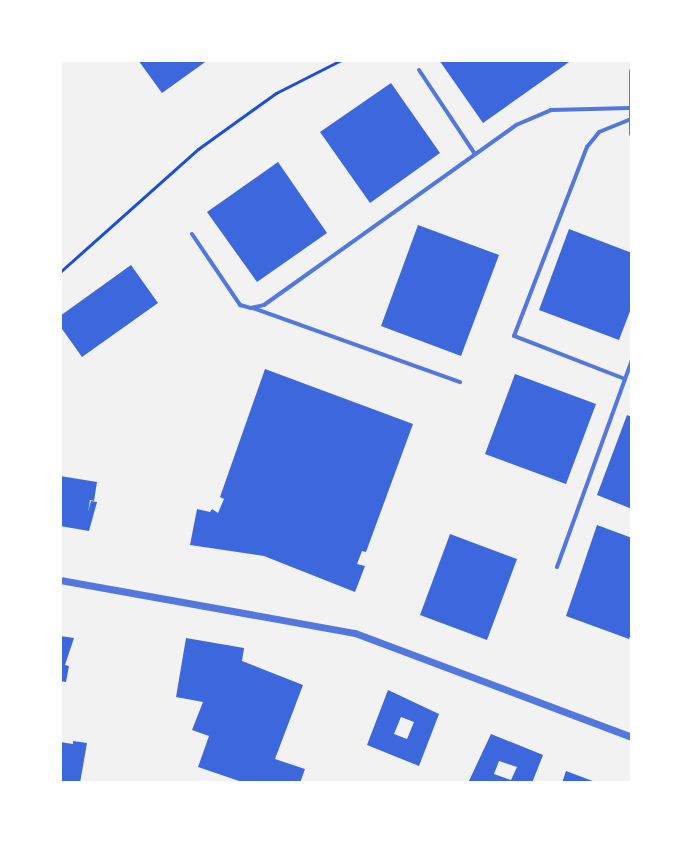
<!DOCTYPE html>
<html>
<head>
<meta charset="utf-8">
<style>
  body { margin:0 }
  #map { position:relative; width:692px; height:843px; overflow:hidden; background:#f2f2f2; font-family:"Roboto Serif",serif }
  div>[style] { position:absolute }
  [style*='--x'] { left:calc(var(--x)*1px); top:calc(var(--y)*1px); width:calc(var(--w)*1px); rotate:calc(var(--a)*1deg) }
  .building>* { inset:0; background:#3d67dc }
  .path>* { height:3px; margin:-1.5px; padding:0 1.5px; transform-origin:1.5px; border-radius:1.5px; background:#1d4ed8 }
  .service>* { height:4px; margin:-2px; padding:0 2px; transform-origin:2px; border-radius:2px; background:#5277de }
  .minor>* { height:7px; margin:-3.5px; padding:0 3.5px; transform-origin:3.5px; border-radius:3.5px; background:#5277de }
  span { translate:-50% -50%; white-space:nowrap; text-align:center; line-height:1.15; -webkit-text-stroke:6px #fff; paint-order:stroke }
  .frame { position:absolute; inset:0; border:62px solid #fff; pointer-events:none }
</style>
</head>
<body>
<div id="map">
  <div class="building">
    <div style="clip-path:polygon(138px 60px,208px 60px,162px 93px)"></div>
    <div style="clip-path:polygon(439px 60px,572px 60px,483px 123px)"></div>
    <div style="clip-path:polygon(391px 83px,440px 153px,370px 203px,320px 132px)"></div>
    <div style="clip-path:polygon(278px 162px,327px 233px,257px 282px,207px 212px)"></div>
    <div style="clip-path:polygon(418px 225px,499px 255px,461px 356px,381px 326px)"></div>
    <div style="clip-path:polygon(569px 229px,632px 253px,632px 306px,619px 340px,539px 310px)"></div>
    <div style="clip-path:polygon(131px 265px,158px 303px,82px 357px,60px 326px,60px 316px)"></div>
    <div style="clip-path:polygon(265px 369px,413px 424px,366px 552px,362px 551px,357px 564px,365px 566px,355px 592px,264px 556px,190px 545px,197px 509px,210px 512px,212px 509px,218px 513px,224px 499px,220px 497px)"></div>
    <div style="clip-path:polygon(515px 374px,596px 404px,566px 484px,485px 454px)"></div>
    <div style="clip-path:polygon(627px 415px,632px 417px,632px 509px,597px 495px)"></div>
    <div style="clip-path:polygon(60px 476px,97px 482px,94px 501px,90px 500px,88px 512px,91px 501px,97px 502px,89px 531px,60px 526px)"></div>
    <div style="clip-path:polygon(597px 525px,632px 538px,632px 631px,629px 639px,566px 616px)"></div>
    <div style="clip-path:polygon(450px 534px,517px 559px,487px 640px,420px 615px)"></div>
    <div style="clip-path:polygon(60px 636px,74px 638px,65px 665px,69px 666px,66px 682px,60px 681px)"></div>
    <div style="clip-path:polygon(186px 638px,244px 648px,242px 661px,303px 685px,275px 759px,305px 769px,300px 783px,245px 783px,198px 767px,209px 736px,192px 730px,203px 702px,176px 697px)"></div>
    <div style="clip-path:polygon(evenodd,388px 690px,439px 714px,419px 766px,367px 745px,388px 690px,401px 717px,414px 722px,407px 739px,394px 734px,401px 717px)"></div>
    <div style="clip-path:polygon(evenodd,491px 734px,543px 755px,532px 783px,468px 783px,491px 734px,499px 761px,517px 767px,511px 780px,494px 774px,499px 761px)"></div>
    <div style="clip-path:polygon(73px 741px,87px 743px,80px 783px,60px 783px,60px 742px,73px 744px)"></div>
    <div style="clip-path:polygon(566px 771px,598px 783px,562px 783px)"></div>
  </div>
  <div class="path">
    <div style="--x:60;--y:272;--w:185;--a:-41.7"></div>
    <div style="--x:198;--y:149;--w:96;--a:-35.7"></div>
    <div style="--x:276;--y:93;--w:73;--a:-26.9"></div>
  </div>
  <div class="service">
    <div style="--x:419;--y:70;--w:101;--a:56.3"></div>
    <div style="--x:192;--y:234;--w:86;--a:55.9"></div>
    <div style="--x:240;--y:305;--w:11;--a:15"></div>
    <div style="--x:251;--y:308;--w:13;--a:-13"></div>
    <div style="--x:264;--y:305;--w:310;--a:-35.5"></div>
    <div style="--x:516;--y:125;--w:38;--a:-23"></div>
    <div style="--x:551;--y:110;--w:79;--a:-1.5"></div>
    <div style="--x:253;--y:308;--w:220;--a:19.7"></div>
    <div style="--x:625;--y:379;--w:119;--a:-158.8"></div>
    <div style="--x:514;--y:336;--w:203;--a:-68.9"></div>
    <div style="--x:587;--y:147;--w:19;--a:-51"></div>
    <div style="--x:599;--y:132;--w:32;--a:-22"></div>
    <div style="--x:557;--y:567;--w:220;--a:-70.1"></div>
  </div>
  <div class="minor">
    <div style="--x:632;--y:71;--w:62;--a:90"></div>
    <div style="--x:60;--y:580;--w:300;--a:10.2"></div>
    <div style="--x:355;--y:633;--w:296;--a:20.6"></div>
  </div>
  <div class="frame"></div>
</div>
</body>
</html>
